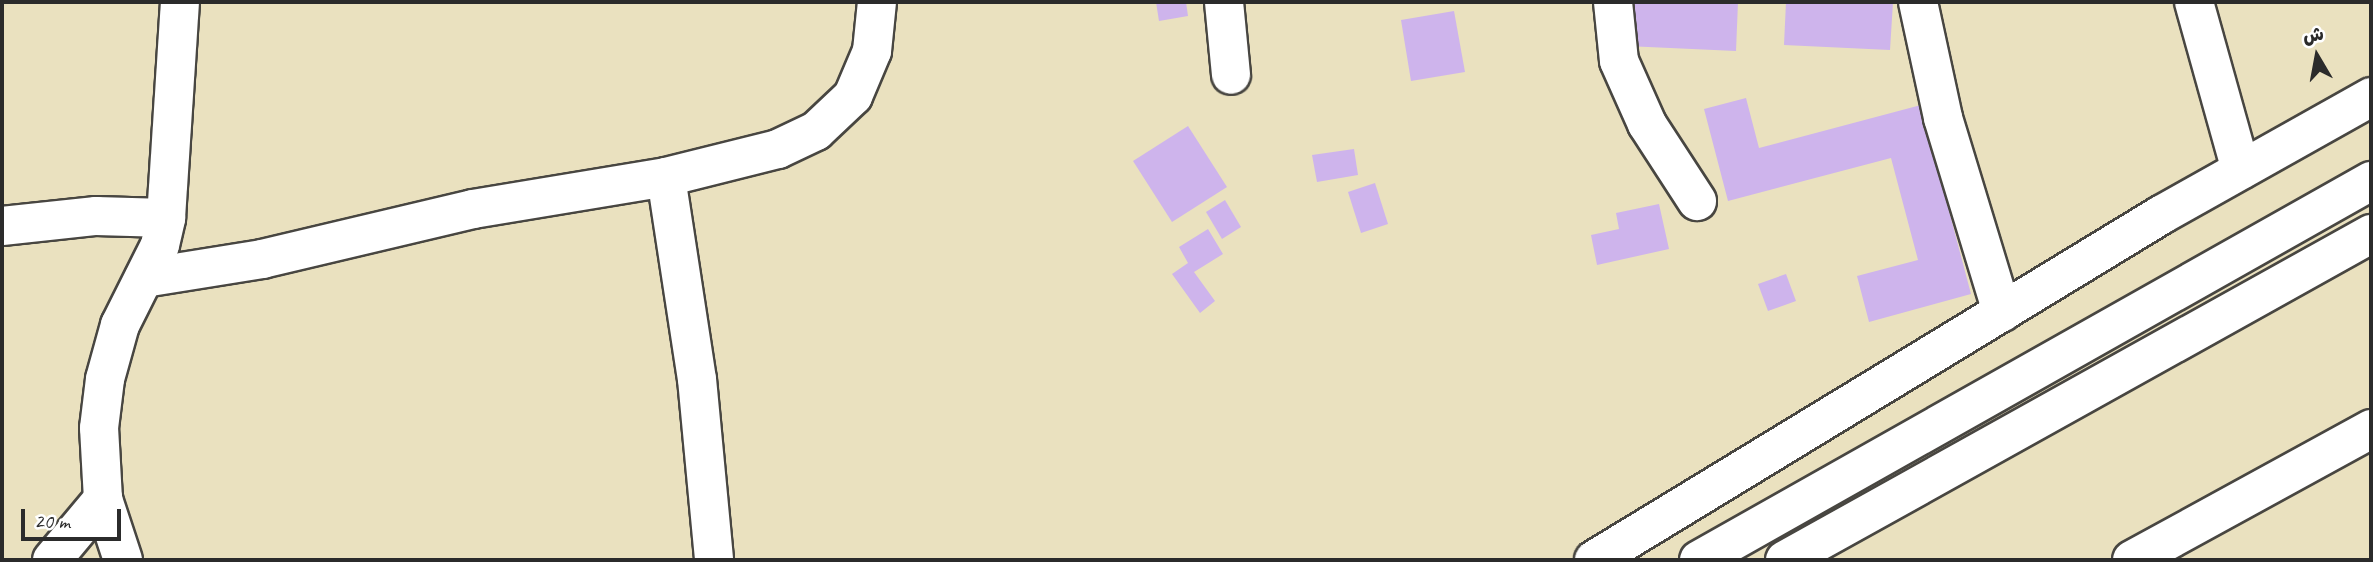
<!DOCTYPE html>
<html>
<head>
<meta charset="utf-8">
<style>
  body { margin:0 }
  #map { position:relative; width:2373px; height:562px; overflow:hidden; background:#eae1bf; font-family:Caveat,"Playpen Sans Arabic",sans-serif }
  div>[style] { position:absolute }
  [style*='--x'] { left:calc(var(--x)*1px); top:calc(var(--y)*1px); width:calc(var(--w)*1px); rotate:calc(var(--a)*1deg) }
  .building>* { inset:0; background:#ceb4ec }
  .roads { filter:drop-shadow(2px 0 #484641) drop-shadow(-2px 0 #484641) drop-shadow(0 2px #484641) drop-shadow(0 -2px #484641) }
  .minor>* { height:38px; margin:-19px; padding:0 19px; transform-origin:19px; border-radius:19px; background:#fff }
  span { translate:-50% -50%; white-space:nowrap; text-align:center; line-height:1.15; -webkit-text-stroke:6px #fff; paint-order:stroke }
  .frame { position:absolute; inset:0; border:4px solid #2b2b2b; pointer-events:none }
  .north { position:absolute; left:2282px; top:21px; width:70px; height:70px; -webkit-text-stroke:5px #fff; paint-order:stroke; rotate:350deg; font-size:19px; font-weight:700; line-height:28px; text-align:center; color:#2b2b2b }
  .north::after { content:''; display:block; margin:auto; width:24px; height:32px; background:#2b2b2b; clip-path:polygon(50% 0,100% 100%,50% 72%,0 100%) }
  .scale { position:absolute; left:21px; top:509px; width:100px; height:32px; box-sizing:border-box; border:4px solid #2b2b2b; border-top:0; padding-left:9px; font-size:21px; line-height:24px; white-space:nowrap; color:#2b2b2b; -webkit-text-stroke:5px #fff; paint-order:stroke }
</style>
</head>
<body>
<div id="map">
  <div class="building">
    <div style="clip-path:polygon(1156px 2px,1186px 2px,1188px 16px,1159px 21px)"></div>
    <div style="clip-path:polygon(1628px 2px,1738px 2px,1736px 51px,1626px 46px)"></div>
    <div style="clip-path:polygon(1786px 2px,1893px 2px,1890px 50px,1784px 45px)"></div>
    <div style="clip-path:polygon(1454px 11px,1465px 72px,1411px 81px,1401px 20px)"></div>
    <div style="clip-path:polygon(1746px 98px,1759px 148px,1921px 105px,1971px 294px,1869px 322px,1857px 276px,1918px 260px,1891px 158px,1728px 201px,1704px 109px)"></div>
    <div style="clip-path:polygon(1188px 126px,1227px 187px,1172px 222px,1133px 161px)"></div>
    <div style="clip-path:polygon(1354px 149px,1358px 175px,1317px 182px,1312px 155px)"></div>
    <div style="clip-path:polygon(1375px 183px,1388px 224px,1361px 233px,1348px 192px)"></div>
    <div style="clip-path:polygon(1225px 200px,1241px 227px,1222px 239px,1206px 212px)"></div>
    <div style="clip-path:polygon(1659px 204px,1669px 249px,1597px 265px,1591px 235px,1619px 229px,1616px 213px)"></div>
    <div style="clip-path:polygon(1208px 229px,1223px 254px,1194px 272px,1215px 301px,1200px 313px,1172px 274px,1188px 263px,1179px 247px)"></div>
    <div style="clip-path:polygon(1786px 274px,1796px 301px,1768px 311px,1758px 284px)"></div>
  </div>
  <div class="roads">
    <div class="minor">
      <div style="--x:1224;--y:2;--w:73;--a:84.5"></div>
      <div style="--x:1613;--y:2;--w:59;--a:84.2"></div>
      <div style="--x:1619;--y:61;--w:69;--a:66"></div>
      <div style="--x:1647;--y:124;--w:92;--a:57"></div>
      <div style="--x:1918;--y:2;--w:119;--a:77.8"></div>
      <div style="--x:1943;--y:118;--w:203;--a:73.1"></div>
      <div style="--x:2194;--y:2;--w:174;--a:74.4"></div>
      <div style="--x:666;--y:177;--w:204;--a:81.3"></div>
      <div style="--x:697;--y:379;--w:182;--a:84.6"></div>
      <div style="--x:2;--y:226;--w:95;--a:-6.1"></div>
      <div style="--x:96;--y:216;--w:70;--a:1.6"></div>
      <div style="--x:144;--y:278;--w:120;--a:-9.1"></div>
      <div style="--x:262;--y:259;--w:217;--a:-13.3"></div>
      <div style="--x:473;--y:209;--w:196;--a:-9.4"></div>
      <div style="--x:666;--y:177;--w:115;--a:-14"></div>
      <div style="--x:778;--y:149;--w:42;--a:-25.3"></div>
      <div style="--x:816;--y:131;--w:51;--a:-43.4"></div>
      <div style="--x:853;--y:96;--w:49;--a:-67.1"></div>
      <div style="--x:872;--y:51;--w:49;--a:-84.2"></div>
      <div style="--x:52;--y:560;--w:80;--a:-50.1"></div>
      <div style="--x:123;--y:560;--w:64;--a:-108.2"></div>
      <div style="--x:103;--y:499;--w:71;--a:-93.2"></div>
      <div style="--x:99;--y:428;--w:49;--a:-83"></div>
      <div style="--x:105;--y:379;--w:56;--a:-74.5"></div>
      <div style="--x:120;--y:325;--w:89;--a:-63.4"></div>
      <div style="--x:160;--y:245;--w:28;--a:-77"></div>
      <div style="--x:166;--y:218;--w:216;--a:-86.3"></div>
      <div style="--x:1594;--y:560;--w:664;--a:-31.32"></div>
      <div style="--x:2161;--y:215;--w:241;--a:-29.3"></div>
      <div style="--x:1699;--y:560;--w:772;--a:-29.42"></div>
      <div style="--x:1785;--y:560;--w:671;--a:-29.09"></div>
      <div style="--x:2132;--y:560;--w:273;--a:-28.7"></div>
    </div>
  </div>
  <div class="frame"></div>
  <div class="north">ش</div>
  <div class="scale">20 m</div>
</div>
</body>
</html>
